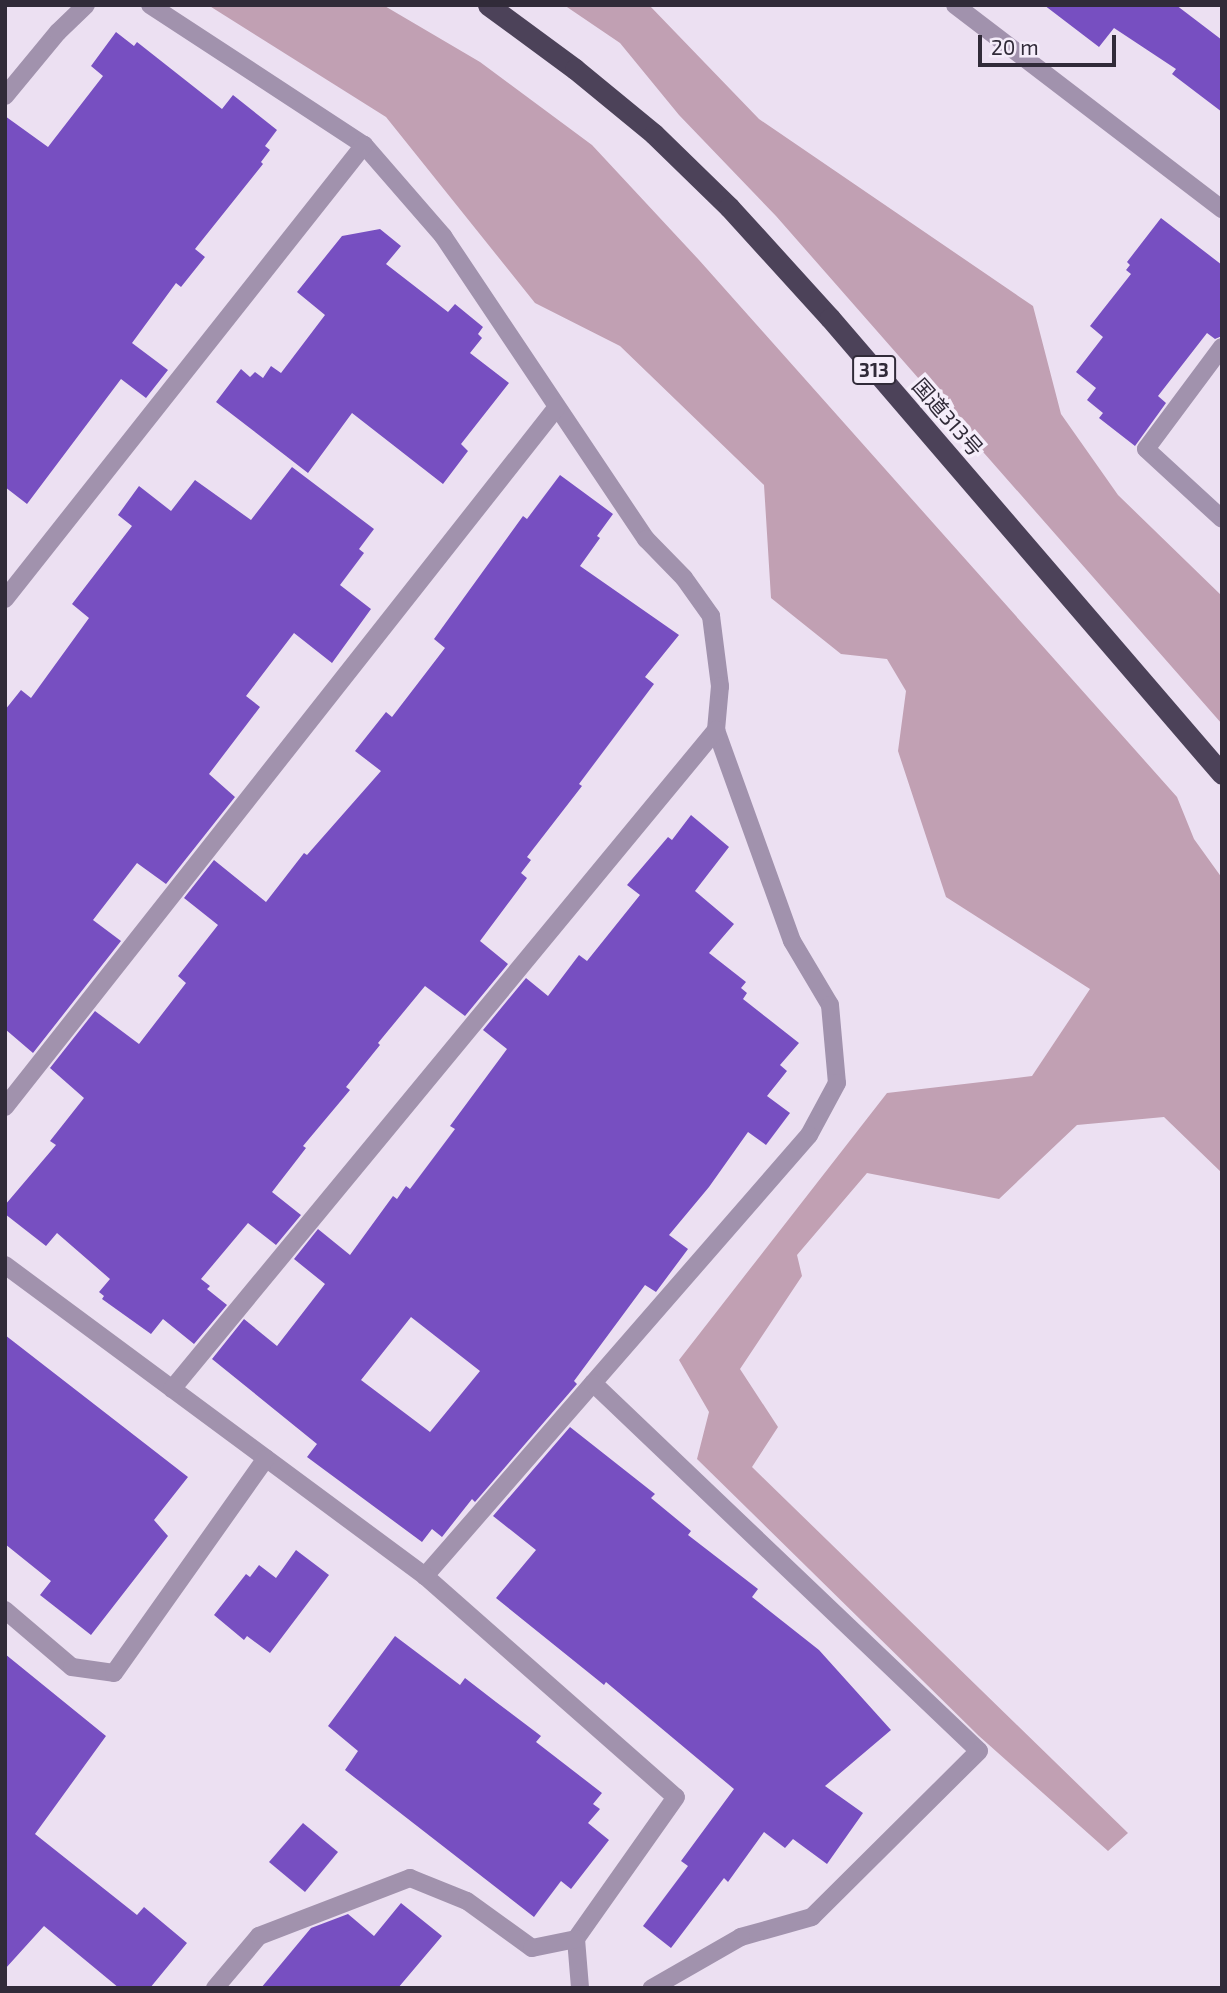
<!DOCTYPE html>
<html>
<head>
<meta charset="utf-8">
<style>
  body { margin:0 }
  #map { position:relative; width:1227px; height:1993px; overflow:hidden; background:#ece0f2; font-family:"Exo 2","Noto Sans JP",sans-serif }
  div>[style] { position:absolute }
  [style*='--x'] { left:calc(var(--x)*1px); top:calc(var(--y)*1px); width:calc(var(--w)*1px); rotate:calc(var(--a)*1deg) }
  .green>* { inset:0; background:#c1a0b3 }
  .building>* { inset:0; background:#774fc1 }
  .minor>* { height:18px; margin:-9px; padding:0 9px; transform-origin:9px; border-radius:9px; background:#a192ad }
  .highway>* { height:21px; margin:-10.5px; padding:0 10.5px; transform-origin:10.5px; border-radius:10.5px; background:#4c4259 }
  span { translate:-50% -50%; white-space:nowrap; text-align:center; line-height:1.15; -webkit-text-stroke:7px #f5edfa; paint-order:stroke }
  .shield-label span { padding:2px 5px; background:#f5edfa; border:2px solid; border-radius:5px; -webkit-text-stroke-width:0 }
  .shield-label { font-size:19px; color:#312b39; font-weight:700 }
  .street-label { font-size:21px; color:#312b39 }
  .frame { position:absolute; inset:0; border:7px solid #312b39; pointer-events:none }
  .scale { position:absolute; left:978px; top:35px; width:138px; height:32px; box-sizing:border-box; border:4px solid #312b39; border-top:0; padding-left:9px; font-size:21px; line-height:24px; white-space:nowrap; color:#312b39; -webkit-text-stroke:5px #f5edfa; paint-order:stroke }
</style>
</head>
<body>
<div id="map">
  <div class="green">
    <div style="clip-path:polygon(208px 5px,383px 5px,480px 62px,592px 145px,699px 260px,1177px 797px,1194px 839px,1222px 878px,1222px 1173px,1164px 1117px,1077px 1125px,999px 1199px,867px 1173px,797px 1255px,802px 1276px,740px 1369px,778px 1427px,752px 1467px,1128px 1833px,1108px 1851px,979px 1736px,697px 1459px,709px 1412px,679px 1360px,887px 1093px,1032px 1076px,1090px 989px,946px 897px,898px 751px,906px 691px,887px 659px,841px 654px,771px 598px,764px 485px,620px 346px,535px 303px,386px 117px)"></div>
    <div style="clip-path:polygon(564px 5px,649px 5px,759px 119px,1033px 306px,1061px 414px,1118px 495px,1222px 596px,1222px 724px,776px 216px,679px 115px,620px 43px)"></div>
  </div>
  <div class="building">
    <div style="clip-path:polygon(1044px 5px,1176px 5px,1222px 40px,1222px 112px,1172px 74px,1176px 69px,1114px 28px,1099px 47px)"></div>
    <div style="clip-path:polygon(116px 32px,134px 46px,137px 42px,222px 109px,233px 95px,277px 130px,265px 146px,270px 150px,261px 162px,263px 164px,195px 249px,205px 257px,181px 287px,176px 283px,132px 343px,168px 370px,146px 398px,121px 379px,27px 504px,5px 487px,5px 116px,48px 147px,103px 76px,91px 66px)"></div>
    <div style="clip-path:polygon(1161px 218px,1222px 265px,1222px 336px,1215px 339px,1207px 333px,1158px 396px,1166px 403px,1135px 446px,1099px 418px,1103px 413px,1087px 400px,1096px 388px,1076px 372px,1103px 337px,1090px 326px,1131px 274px,1126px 270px,1130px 265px,1127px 262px)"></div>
    <div style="clip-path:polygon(380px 229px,401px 246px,386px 264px,448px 312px,455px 304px,483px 327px,478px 334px,482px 338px,470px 353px,509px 383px,461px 444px,468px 451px,443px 484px,352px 413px,308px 473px,216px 402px,241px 369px,250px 377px,255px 372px,263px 378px,271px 366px,281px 373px,325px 315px,297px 292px,342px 236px)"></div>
    <div style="clip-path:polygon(292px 467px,374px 529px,359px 549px,364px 553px,340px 585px,371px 609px,332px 663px,294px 633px,246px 696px,260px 707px,209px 774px,235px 797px,166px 884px,137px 863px,93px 920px,121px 941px,33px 1053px,5px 1029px,5px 710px,21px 690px,31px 698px,89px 618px,72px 604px,132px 526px,118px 515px,139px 486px,171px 511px,195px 480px,251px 520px)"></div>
    <div style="clip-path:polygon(560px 475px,613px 514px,597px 536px,600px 538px,580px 566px,679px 635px,645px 677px,654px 684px,579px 784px,582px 786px,527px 857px,531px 860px,521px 873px,527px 878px,480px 941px,508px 964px,465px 1016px,425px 986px,378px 1043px,380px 1045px,346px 1087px,350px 1090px,303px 1146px,306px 1148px,272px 1192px,301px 1215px,276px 1245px,248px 1223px,201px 1279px,210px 1286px,207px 1289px,227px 1305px,194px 1344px,163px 1319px,151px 1334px,102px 1299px,104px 1296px,99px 1292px,110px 1279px,57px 1233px,46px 1246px,5px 1214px,5px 1205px,56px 1145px,50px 1141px,84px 1098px,50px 1068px,95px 1011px,139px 1044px,186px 983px,178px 976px,218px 925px,184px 898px,214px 860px,266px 902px,304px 853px,307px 855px,381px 771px,355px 751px,386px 712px,392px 717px,445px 648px,434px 639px,523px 516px,527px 519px)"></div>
    <div style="clip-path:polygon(evenodd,691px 815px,729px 847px,695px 891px,734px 924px,709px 953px,746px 982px,741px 988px,747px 993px,743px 999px,799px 1043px,780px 1065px,787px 1071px,767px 1096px,790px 1113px,766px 1145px,748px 1132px,709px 1187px,669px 1235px,688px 1249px,656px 1292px,645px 1285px,574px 1381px,577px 1384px,475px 1502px,472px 1499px,442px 1537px,432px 1529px,422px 1542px,307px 1457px,317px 1444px,212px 1359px,244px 1319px,277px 1346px,325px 1284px,294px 1259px,318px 1229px,350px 1255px,393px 1196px,397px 1199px,406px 1186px,410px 1189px,455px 1129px,450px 1126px,507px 1049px,483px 1030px,526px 978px,548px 996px,579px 955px,587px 961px,640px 895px,627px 885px,668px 837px,672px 840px,691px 815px,411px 1317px,480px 1371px,430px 1432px,361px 1380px,411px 1317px)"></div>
    <div style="clip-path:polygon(5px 1335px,188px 1477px,154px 1520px,168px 1536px,91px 1635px,40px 1595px,51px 1581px,5px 1544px)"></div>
    <div style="clip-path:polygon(570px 1427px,655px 1494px,651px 1498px,691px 1531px,688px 1535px,758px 1589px,752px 1597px,819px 1650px,891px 1730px,825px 1786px,863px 1813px,827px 1864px,793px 1839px,785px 1848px,764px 1832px,728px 1882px,724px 1878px,671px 1948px,643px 1926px,688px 1866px,681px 1861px,734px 1789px,606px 1682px,604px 1685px,496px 1598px,536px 1550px,493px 1516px)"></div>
    <div style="clip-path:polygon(296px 1550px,329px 1575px,270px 1653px,247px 1636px,244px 1640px,214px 1615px,246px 1574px,250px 1577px,259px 1565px,276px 1578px)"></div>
    <div style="clip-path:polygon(395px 1636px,460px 1685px,465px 1678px,496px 1702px,541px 1736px,536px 1742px,602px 1793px,593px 1804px,600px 1809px,588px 1823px,609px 1840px,571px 1889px,561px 1881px,534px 1917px,345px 1770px,358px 1751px,328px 1726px)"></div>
    <div style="clip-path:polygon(5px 1654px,106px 1736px,35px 1834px,137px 1915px,144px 1907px,187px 1943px,150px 1988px,119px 1988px,44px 1926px,5px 1969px)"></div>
    <div style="clip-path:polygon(303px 1823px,338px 1852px,305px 1892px,269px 1862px)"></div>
    <div style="clip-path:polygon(401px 1903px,442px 1936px,398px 1988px,261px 1988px,311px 1928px,348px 1914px,374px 1936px)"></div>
  </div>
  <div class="minor">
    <div style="--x:150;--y:5;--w:256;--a:33.2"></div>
    <div style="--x:364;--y:145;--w:121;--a:49"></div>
    <div style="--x:443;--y:236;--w:365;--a:56.2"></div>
    <div style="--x:646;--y:539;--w:54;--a:45.7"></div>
    <div style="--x:684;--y:578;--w:47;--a:54.6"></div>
    <div style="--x:711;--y:616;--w:71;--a:82.7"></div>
    <div style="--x:720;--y:686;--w:44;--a:95.2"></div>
    <div style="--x:716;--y:730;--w:224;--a:70.2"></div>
    <div style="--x:792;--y:941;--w:74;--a:59.3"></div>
    <div style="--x:830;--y:1005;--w:78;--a:84.9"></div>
    <div style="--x:837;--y:1083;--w:59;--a:118.3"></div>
    <div style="--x:809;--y:1135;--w:585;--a:131.05"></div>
    <div style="--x:955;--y:5;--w:336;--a:37.4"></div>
    <div style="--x:5;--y:96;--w:83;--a:-50.4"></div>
    <div style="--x:58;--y:32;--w:39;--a:-44"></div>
    <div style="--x:1222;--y:347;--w:127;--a:126.7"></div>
    <div style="--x:1146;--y:449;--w:103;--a:42.6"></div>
    <div style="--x:5;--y:599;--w:579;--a:-51.66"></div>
    <div style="--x:5;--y:1107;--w:891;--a:-51.74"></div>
    <div style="--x:5;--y:1265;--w:523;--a:36.52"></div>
    <div style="--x:425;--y:1576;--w:334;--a:41.4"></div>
    <div style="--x:676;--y:1797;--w:174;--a:125.2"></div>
    <div style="--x:576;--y:1939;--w:49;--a:85.3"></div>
    <div style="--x:593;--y:1383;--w:533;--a:43.63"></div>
    <div style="--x:979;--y:1751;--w:235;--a:135.2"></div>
    <div style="--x:812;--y:1917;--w:74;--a:164.3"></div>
    <div style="--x:741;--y:1937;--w:103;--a:150.2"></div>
    <div style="--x:172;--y:1389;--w:855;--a:-50.46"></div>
    <div style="--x:5;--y:1610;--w:88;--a:40.4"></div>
    <div style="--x:72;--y:1667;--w:42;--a:8.1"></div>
    <div style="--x:114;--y:1673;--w:263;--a:-54.7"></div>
    <div style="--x:215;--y:1988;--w:68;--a:-49.8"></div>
    <div style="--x:259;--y:1936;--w:162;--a:-21"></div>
    <div style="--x:410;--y:1878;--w:61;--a:22"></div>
    <div style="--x:467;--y:1901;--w:80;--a:35.9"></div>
    <div style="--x:532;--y:1948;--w:45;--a:-11.6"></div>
  </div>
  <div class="highway">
    <div style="--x:488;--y:5;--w:108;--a:36.3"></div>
    <div style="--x:575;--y:69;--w:102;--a:39.4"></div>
    <div style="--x:654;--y:134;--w:105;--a:44.2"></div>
    <div style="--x:729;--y:207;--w:150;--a:47.7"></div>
    <div style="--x:830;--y:318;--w:601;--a:49.32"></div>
  </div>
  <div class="shield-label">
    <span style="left:874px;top:370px">313</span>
  </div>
  <div class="street-label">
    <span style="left:948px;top:417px;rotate:49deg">国道313号</span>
  </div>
  <div class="frame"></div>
  <div class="scale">20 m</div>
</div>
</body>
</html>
